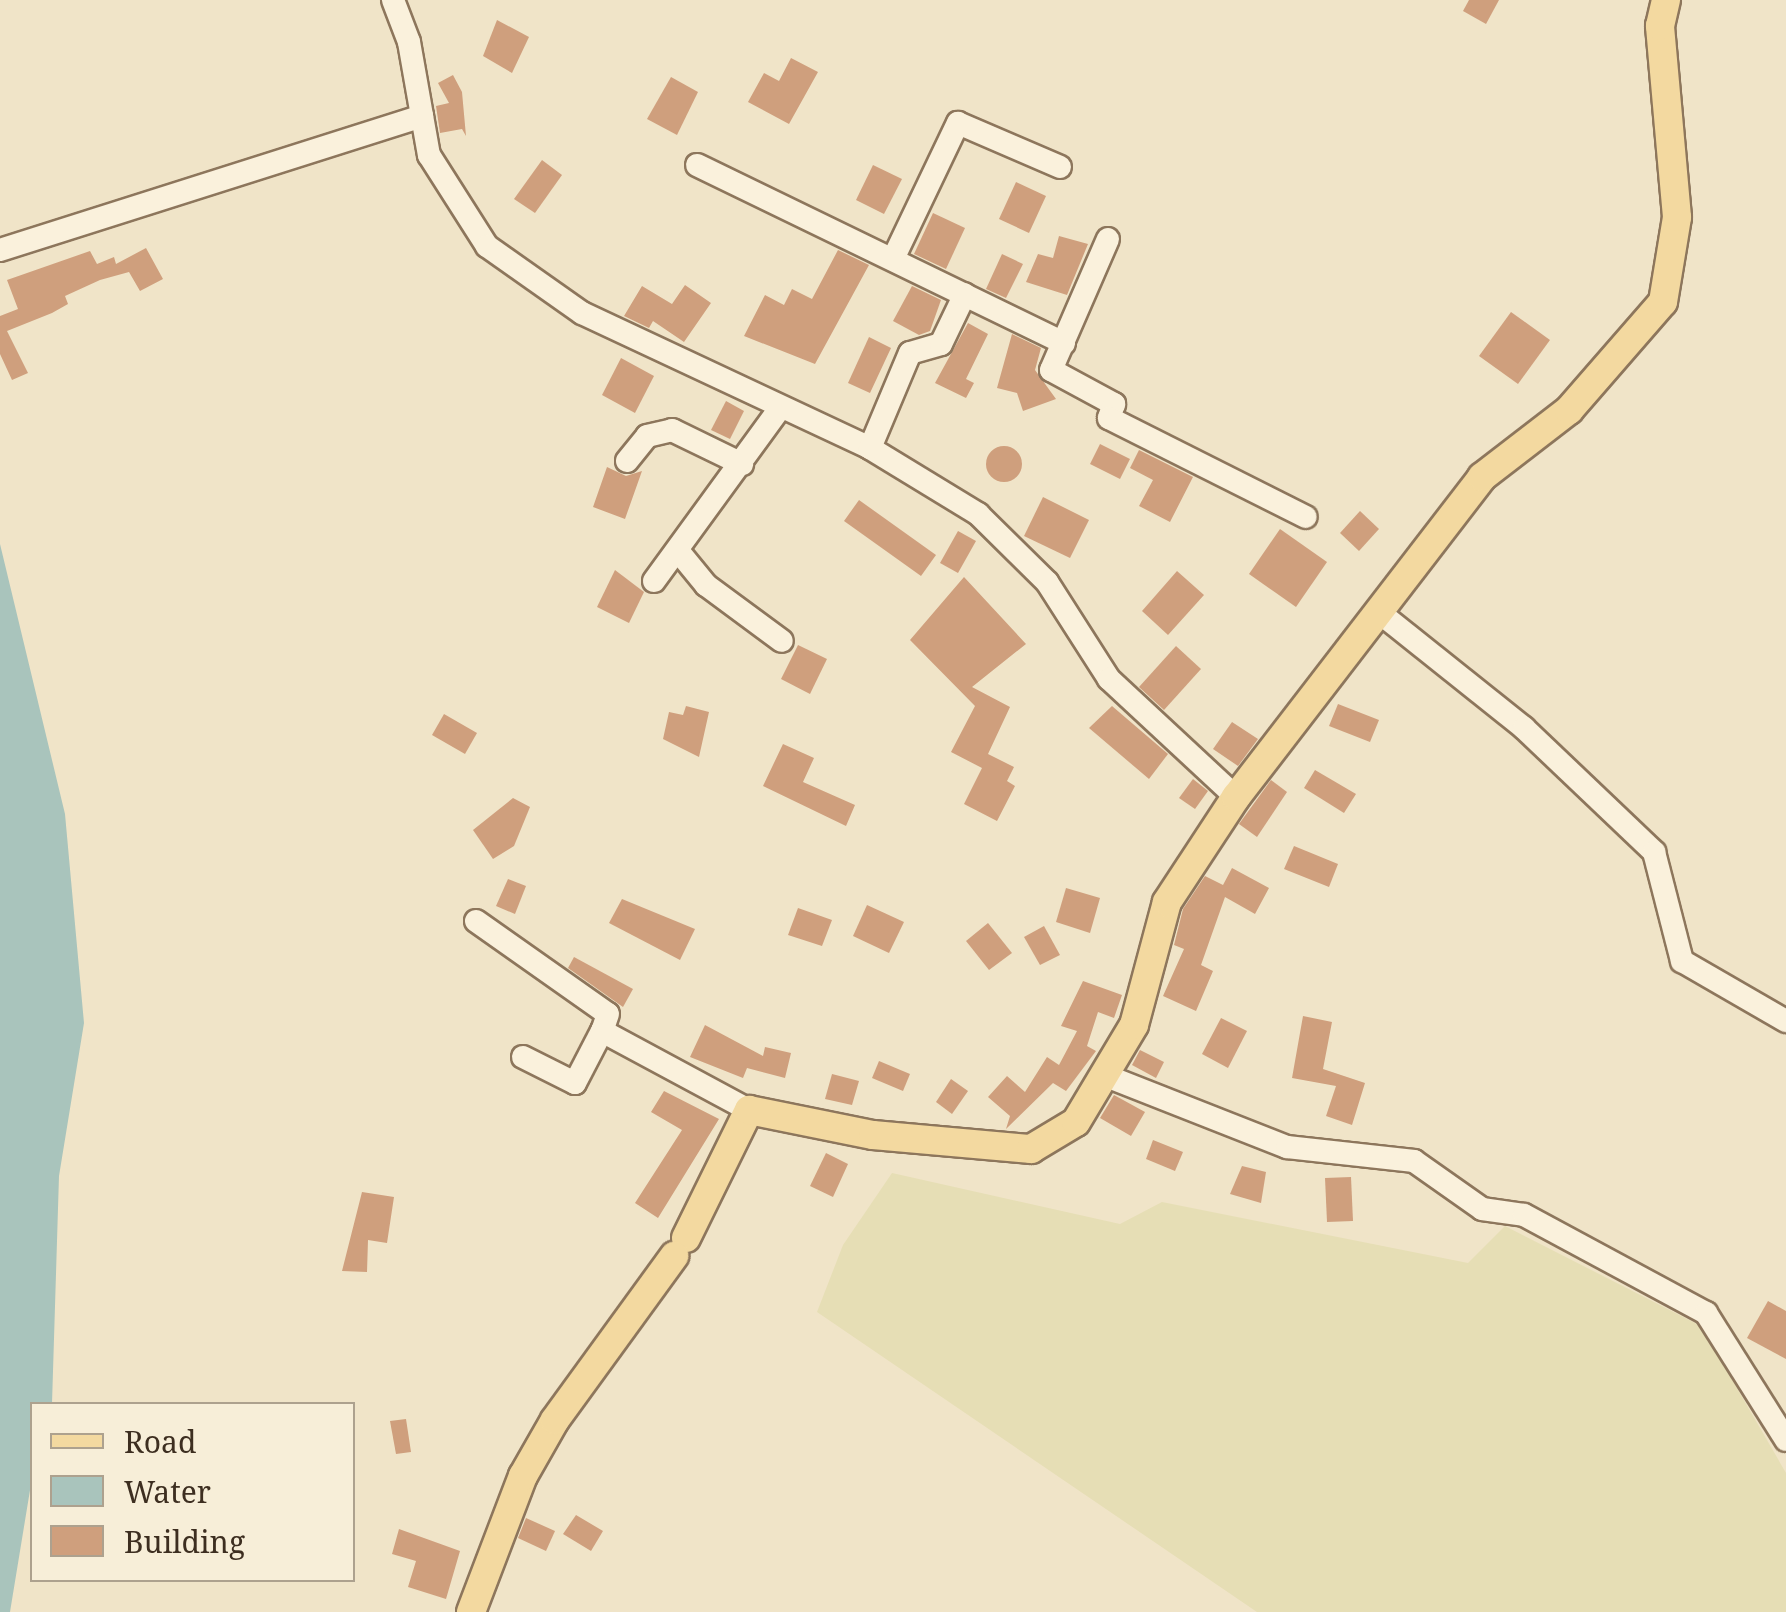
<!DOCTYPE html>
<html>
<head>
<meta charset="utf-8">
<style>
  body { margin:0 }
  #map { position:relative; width:1786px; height:1612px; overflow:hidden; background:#f0e4c8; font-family:"Noto Serif",serif }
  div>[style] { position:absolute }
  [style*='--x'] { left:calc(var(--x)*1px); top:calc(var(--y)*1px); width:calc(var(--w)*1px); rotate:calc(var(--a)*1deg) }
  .farmland>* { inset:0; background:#e6deb5 }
  .water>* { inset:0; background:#a9c4bc }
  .building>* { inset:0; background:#cf9f7d }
  .round { border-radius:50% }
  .roads { filter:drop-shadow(2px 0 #8d765c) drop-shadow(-2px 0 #8d765c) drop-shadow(0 2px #8d765c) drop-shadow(0 -2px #8d765c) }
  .minor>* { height:22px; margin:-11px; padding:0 11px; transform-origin:11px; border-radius:11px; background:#faf1dc }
  .major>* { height:28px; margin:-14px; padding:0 14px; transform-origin:14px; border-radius:14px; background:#f3d9a0 }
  span { translate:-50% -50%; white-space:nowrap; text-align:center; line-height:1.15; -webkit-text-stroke:8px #f7eed8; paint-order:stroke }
  .legend { position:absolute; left:30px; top:1402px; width:325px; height:180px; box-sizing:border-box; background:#f7eed8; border:2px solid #ada18e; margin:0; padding:12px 18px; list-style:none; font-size:30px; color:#3d2e20 }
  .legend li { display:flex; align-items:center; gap:20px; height:50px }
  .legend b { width:50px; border:2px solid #ada18e }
</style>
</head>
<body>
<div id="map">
  <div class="farmland">
    <div style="clip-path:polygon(892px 1173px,1120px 1224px,1162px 1202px,1468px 1263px,1505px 1226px,1701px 1326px,1786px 1473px,1786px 1612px,1257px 1612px,817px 1312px,843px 1245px)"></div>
  </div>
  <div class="water">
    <div style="clip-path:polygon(0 544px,65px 814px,84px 1023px,59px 1176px,52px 1404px,32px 1404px,32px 1478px,10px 1612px,0 1612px)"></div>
  </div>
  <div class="building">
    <div style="clip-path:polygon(1469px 0,1499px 0,1486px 24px,1463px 11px)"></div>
    <div style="clip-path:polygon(497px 20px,529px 37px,512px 73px,483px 56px)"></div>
    <div style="clip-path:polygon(791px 58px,818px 72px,789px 124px,748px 102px,764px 73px,779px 81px)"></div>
    <div style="clip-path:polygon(453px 75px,462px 92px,466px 136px,462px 129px,440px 133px,436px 106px,449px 103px,438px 83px)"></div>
    <div style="clip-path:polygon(671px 77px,698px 92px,677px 135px,647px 119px)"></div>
    <div style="clip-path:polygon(542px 160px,562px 175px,535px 213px,514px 199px)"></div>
    <div style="clip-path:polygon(873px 165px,902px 179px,884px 214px,856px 200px)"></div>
    <div style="clip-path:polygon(1016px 182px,1046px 196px,1029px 233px,999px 219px)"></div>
    <div style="clip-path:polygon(933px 213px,965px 228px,946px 269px,914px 254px)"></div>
    <div style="clip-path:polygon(1059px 236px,1088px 244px,1067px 295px,1026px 282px,1038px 254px,1053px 258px)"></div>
    <div style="clip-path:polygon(146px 248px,163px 279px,140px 291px,129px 272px,100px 280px,65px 296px,68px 304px,52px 313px,7px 331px,28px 373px,12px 380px,0 354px,0 316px,18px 309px,7px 280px,90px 251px,97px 264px,114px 257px,116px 264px)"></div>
    <div style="clip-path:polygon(838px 250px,869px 265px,815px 364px,744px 336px,765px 295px,784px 305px,792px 289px,812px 299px)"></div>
    <div style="clip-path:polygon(1002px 254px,1023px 264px,1006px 298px,986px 289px)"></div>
    <div style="clip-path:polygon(685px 285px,711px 303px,684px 342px,653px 321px,649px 328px,624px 316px,642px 286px,672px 304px)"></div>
    <div style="clip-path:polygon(912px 286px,941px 300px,930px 331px,919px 335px,893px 321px)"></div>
    <div style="clip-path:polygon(1511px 312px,1550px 340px,1518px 384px,1479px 356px)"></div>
    <div style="clip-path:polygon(968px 323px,988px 334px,966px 379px,974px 383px,966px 398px,935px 383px)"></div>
    <div style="clip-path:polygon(1012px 334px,1041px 348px,1035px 370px,1056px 399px,1023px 411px,1017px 393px,997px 388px)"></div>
    <div style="clip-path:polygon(869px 337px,891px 348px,870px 393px,848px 383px)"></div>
    <div style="clip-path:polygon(621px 358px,654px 376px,635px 413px,602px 395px)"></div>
    <div style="clip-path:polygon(726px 401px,744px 411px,730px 439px,711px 430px)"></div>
    <div style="clip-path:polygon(1100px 444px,1130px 459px,1120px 479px,1090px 464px)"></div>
    <div class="round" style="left:986px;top:446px;width:36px;height:36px"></div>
    <div style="clip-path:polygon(1139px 450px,1193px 477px,1170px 522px,1139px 506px,1153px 480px,1130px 468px)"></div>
    <div style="clip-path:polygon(607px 467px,626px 476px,642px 471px,625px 519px,593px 507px)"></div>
    <div style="clip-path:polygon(1043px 497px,1089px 520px,1070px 558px,1024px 536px)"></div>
    <div style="clip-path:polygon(859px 500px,936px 555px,921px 576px,844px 521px)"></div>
    <div style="clip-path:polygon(1360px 511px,1379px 529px,1359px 551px,1340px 533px)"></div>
    <div style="clip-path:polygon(1280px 529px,1327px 562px,1296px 607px,1249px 574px)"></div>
    <div style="clip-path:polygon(958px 531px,976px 541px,958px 573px,940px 563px)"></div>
    <div style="clip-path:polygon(615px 570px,644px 592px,629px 623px,597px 607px)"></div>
    <div style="clip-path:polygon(1177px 571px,1204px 595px,1168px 635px,1142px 611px)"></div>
    <div style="clip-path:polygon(964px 577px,1026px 644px,972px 687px,1010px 707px,988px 754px,1014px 767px,1007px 781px,1015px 786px,997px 821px,964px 804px,982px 768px,951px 752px,975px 706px,910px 640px)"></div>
    <div style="clip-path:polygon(798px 645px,827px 659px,810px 694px,781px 679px)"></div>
    <div style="clip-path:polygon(1176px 646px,1201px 669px,1164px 710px,1139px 687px)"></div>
    <div style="clip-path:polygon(1338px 704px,1379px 720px,1370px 742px,1329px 726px)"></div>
    <div style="clip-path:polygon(686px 706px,709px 712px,699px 757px,663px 739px,669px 712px,683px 715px)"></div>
    <div style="clip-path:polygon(1112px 706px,1168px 754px,1149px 779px,1089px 728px)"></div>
    <div style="clip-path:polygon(444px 714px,477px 733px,465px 754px,432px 735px)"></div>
    <div style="clip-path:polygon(1232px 722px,1258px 739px,1238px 766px,1213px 749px)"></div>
    <div style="clip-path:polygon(783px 744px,814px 758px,803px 782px,855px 805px,846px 826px,763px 786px)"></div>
    <div style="clip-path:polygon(1315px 770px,1356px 794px,1344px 813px,1304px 788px)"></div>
    <div style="clip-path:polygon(1193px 779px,1208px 791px,1195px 809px,1179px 798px)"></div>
    <div style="clip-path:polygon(1271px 780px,1287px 792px,1257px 837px,1239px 824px)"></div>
    <div style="clip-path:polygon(513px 798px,530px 807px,514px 846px,493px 859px,473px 830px)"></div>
    <div style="clip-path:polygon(1294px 846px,1338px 864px,1329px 887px,1284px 869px)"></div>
    <div style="clip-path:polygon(1232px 868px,1269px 888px,1255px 914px,1225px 897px,1201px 965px,1213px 971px,1196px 1011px,1163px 996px,1184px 949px,1174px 945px,1183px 909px,1205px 876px,1223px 885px)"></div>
    <div style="clip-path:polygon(508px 879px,526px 886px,515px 914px,496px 906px)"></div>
    <div style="clip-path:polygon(1066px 888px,1100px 898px,1090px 933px,1056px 922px)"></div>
    <div style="clip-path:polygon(622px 899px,695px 929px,680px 960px,609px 923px)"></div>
    <div style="clip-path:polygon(867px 905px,904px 922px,889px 953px,853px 936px)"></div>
    <div style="clip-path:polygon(798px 908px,832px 920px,822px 946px,788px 935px)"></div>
    <div style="clip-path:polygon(988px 923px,1012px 953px,989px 970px,966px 941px)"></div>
    <div style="clip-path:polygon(1044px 926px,1060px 955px,1040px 965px,1024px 937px)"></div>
    <div style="clip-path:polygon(574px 957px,633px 989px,623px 1007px,568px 968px)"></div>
    <div style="clip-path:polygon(1083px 981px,1122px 995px,1114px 1018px,1098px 1012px,1087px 1046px,1096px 1051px,1066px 1091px,1053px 1083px,1006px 1129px,1010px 1116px,988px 1097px,1007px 1076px,1025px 1092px,1047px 1057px,1059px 1065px,1077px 1031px,1061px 1026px)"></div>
    <div style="clip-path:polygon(1303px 1016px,1332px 1022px,1323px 1069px,1365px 1083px,1352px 1125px,1326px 1116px,1336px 1086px,1292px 1078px)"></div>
    <div style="clip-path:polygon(1221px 1018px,1247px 1031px,1228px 1068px,1202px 1054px)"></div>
    <div style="clip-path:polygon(705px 1025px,763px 1056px,765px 1047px,791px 1053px,785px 1078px,747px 1068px,743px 1078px,690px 1057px)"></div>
    <div style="clip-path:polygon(1140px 1050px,1164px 1062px,1156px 1078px,1132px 1065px)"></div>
    <div style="clip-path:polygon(879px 1061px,910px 1074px,903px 1091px,872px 1078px)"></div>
    <div style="clip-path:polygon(832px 1074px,859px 1081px,852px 1105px,825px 1099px)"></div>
    <div style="clip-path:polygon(951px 1079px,968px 1091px,952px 1114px,936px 1102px)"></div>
    <div style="clip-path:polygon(664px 1091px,719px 1119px,658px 1218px,635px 1203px,682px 1130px,651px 1112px)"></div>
    <div style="clip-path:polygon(1114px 1095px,1145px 1112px,1131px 1136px,1100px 1118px)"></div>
    <div style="clip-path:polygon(1153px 1140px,1183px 1152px,1175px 1171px,1146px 1159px)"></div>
    <div style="clip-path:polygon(826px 1153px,848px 1164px,833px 1197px,810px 1186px)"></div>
    <div style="clip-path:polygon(1242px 1166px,1266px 1172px,1261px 1203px,1230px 1194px)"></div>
    <div style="clip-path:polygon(1351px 1177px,1353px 1221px,1327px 1222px,1325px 1178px)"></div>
    <div style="clip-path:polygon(362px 1192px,394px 1197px,387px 1243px,368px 1240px,367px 1272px,342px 1271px)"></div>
    <div style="clip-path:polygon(1768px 1301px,1786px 1311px,1786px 1359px,1747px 1338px)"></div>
    <div style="clip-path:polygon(406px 1419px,411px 1452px,396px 1454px,390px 1421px)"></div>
    <div style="clip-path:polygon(576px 1515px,603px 1531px,591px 1551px,563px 1534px)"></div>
    <div style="clip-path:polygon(526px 1518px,555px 1531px,546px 1551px,518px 1538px)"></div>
    <div style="clip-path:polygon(399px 1529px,460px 1551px,446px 1599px,408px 1587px,416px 1561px,392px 1554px)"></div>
  </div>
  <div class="roads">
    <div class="minor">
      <div style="--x:393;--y:0;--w:45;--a:69.1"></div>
      <div style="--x:409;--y:42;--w:115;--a:80"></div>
      <div style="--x:429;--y:155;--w:108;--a:57.5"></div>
      <div style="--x:487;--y:246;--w:116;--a:35.2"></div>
      <div style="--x:582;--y:313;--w:318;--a:25.1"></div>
      <div style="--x:870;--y:448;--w:127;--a:31.4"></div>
      <div style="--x:978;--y:514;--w:97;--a:44.6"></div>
      <div style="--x:1047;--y:582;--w:115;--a:57.4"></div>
      <div style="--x:1109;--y:679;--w:173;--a:42.9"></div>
      <div style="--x:697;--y:165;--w:408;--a:25.9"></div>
      <div style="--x:1108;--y:239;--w:143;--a:113.5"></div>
      <div style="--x:1051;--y:370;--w:72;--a:28.4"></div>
      <div style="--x:1114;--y:404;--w:15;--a:110"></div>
      <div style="--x:1109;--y:418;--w:220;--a:26.7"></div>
      <div style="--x:0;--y:250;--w:443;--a:-17.6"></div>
      <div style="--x:893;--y:259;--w:151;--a:-64.5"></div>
      <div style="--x:958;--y:123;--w:111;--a:23.3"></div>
      <div style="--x:870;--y:448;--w:103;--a:-67.2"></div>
      <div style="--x:910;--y:353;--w:32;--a:-16"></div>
      <div style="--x:941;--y:344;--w:55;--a:-64.4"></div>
      <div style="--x:627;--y:461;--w:32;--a:-51"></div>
      <div style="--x:647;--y:436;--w:26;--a:-13"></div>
      <div style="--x:672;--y:430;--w:78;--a:25.9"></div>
      <div style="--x:679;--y:552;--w:43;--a:50.7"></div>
      <div style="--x:706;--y:585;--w:94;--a:36.4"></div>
      <div style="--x:654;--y:581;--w:214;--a:-53.9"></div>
      <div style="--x:1380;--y:613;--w:184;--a:38.6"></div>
      <div style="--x:1524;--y:728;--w:180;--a:43.6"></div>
      <div style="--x:1654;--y:852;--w:113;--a:75.6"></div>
      <div style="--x:1682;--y:961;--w:120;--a:30"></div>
      <div style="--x:476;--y:921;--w:161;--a:35.2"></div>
      <div style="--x:608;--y:1014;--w:18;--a:109"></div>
      <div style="--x:523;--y:1057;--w:58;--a:26.6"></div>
      <div style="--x:575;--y:1083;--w:59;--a:-62.6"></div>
      <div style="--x:602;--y:1031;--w:167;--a:28.3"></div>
      <div style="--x:1109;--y:1077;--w:191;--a:21.5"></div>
      <div style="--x:1287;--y:1147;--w:128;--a:6.3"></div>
      <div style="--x:1414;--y:1161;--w:83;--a:35.2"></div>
      <div style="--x:1482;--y:1209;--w:42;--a:8.1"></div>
      <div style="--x:1524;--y:1215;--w:207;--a:28.3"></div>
      <div style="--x:1706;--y:1313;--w:150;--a:57.8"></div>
    </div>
    <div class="major">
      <div style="--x:686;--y:1238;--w:143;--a:-63.8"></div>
      <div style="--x:749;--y:1110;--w:126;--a:11.4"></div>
      <div style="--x:873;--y:1135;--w:159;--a:5.1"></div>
      <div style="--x:1031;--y:1149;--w:52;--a:-31"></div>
      <div style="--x:1076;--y:1122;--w:113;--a:-59.1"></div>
      <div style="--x:1134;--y:1025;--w:127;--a:-75"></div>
      <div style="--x:1167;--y:902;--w:126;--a:-56.7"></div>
      <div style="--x:1236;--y:797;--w:404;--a:-52.4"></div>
      <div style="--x:1482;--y:477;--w:110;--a:-37.6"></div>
      <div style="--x:1569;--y:410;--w:143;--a:-49"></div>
      <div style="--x:1663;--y:302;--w:86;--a:-80.6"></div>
      <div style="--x:1677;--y:217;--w:192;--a:-95.1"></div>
      <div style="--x:1660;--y:26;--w:27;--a:-77"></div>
      <div style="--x:471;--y:1612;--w:146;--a:-69.1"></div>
      <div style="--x:523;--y:1476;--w:64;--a:-60.3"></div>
      <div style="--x:555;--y:1420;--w:203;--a:-54"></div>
    </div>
  </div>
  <ul class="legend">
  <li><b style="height:12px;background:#f3d9a0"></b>Road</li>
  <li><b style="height:28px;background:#a9c4bc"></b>Water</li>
  <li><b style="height:28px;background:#cf9f7d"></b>Building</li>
  </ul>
</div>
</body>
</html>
